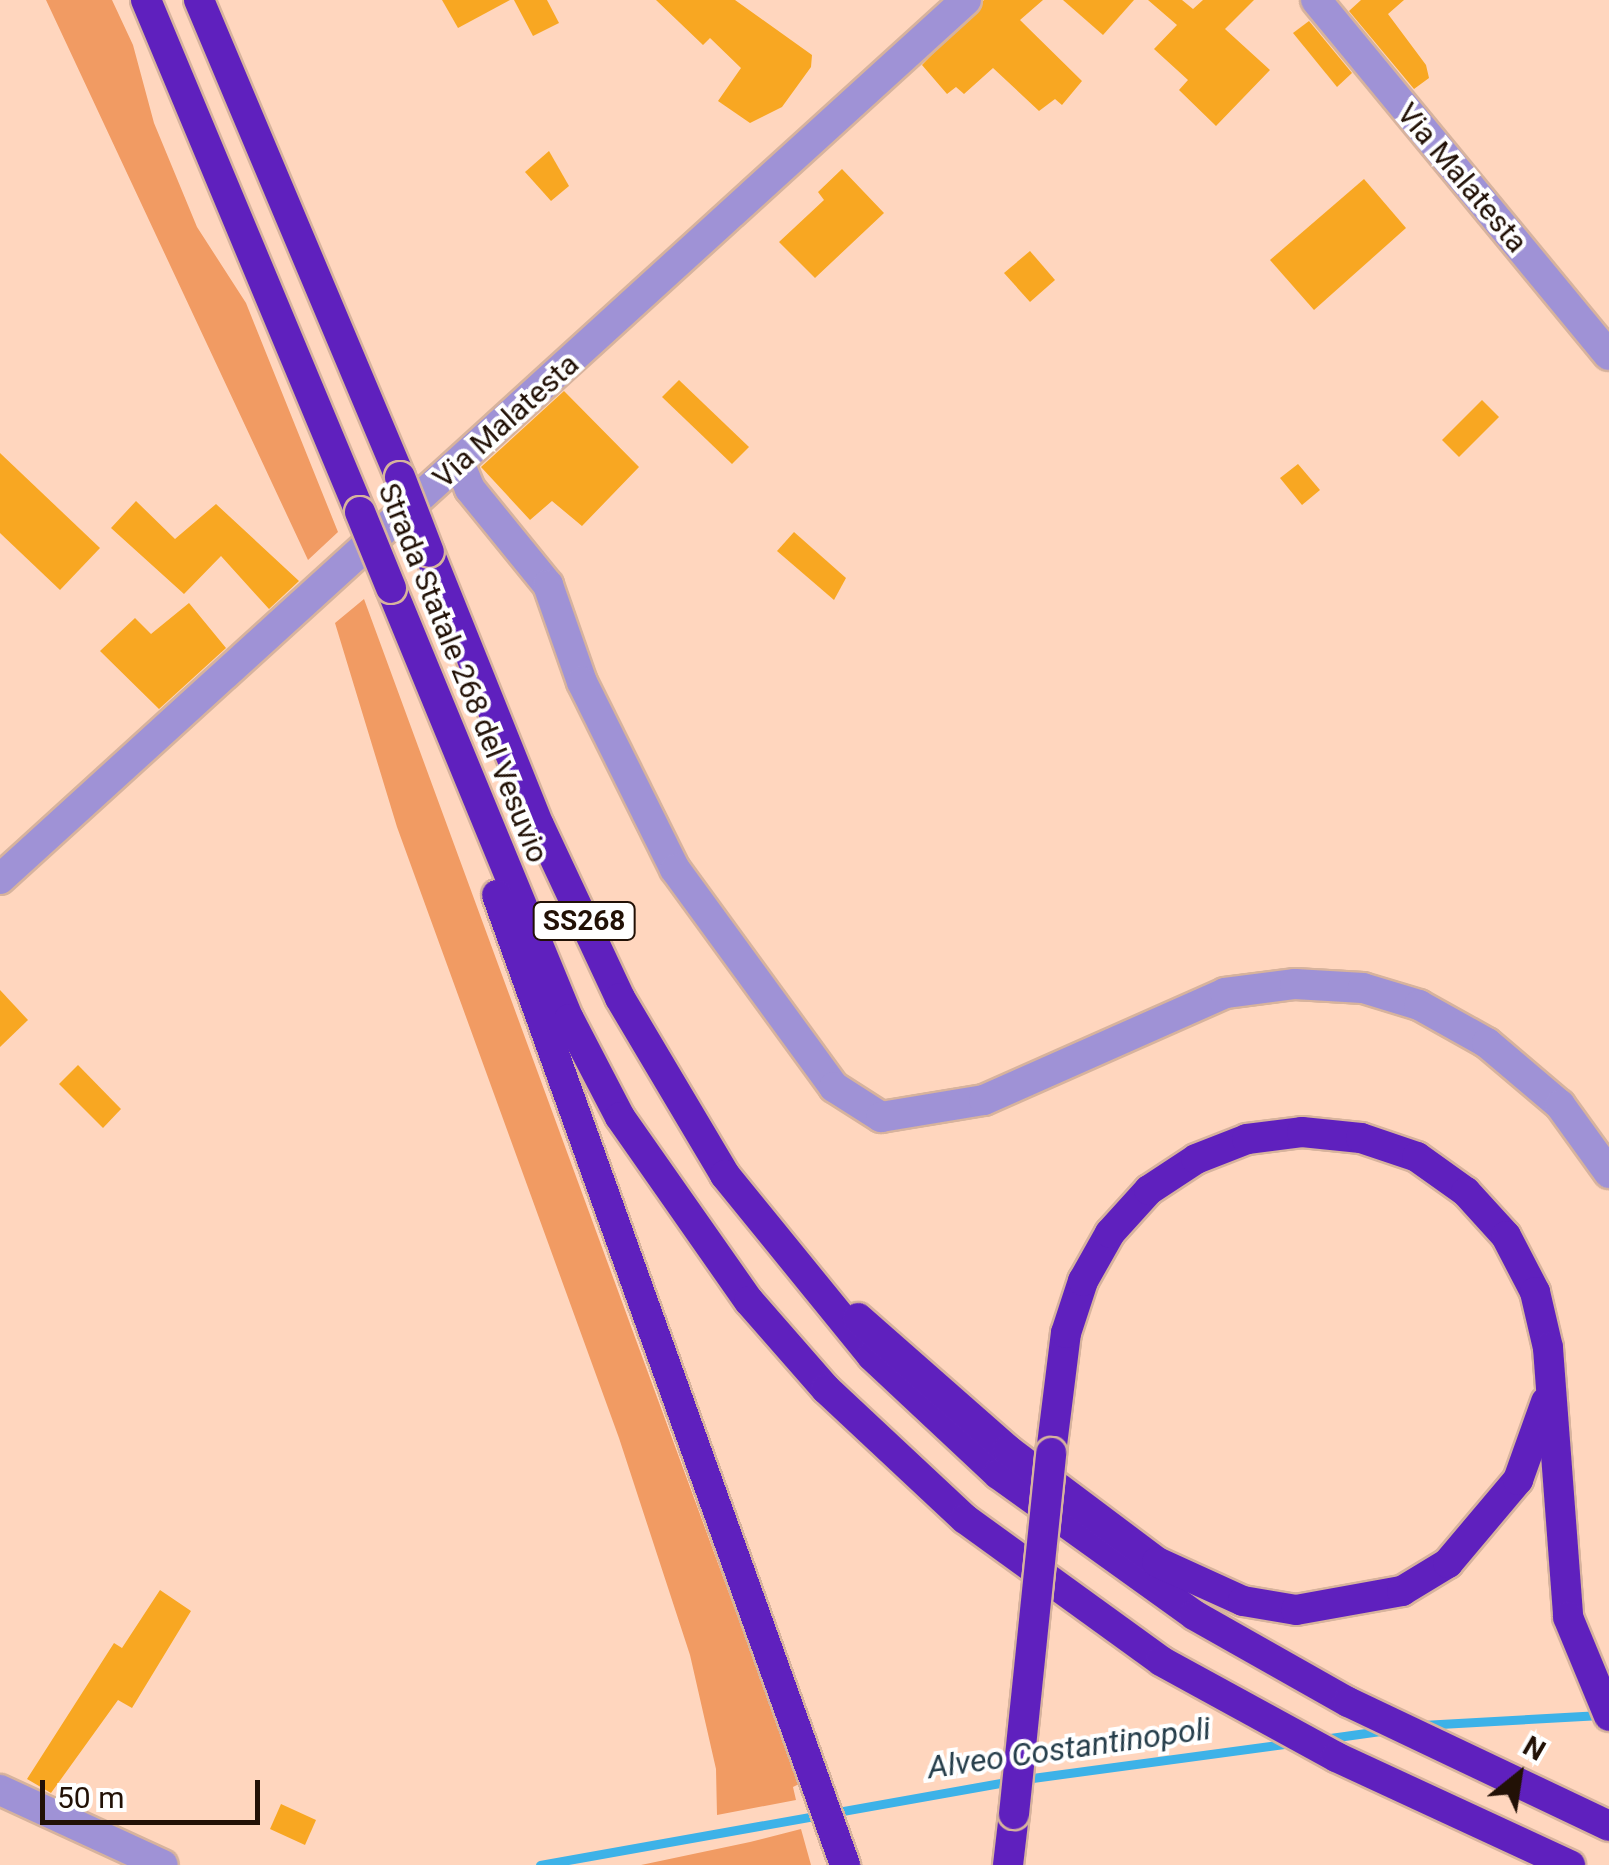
<!DOCTYPE html>
<html>
<head>
<meta charset="utf-8">
<style>
  body { margin:0 }
  #map { position:relative; width:1609px; height:1865px; overflow:hidden; background:#ffd6be; font-family:Roboto,sans-serif }
  div>[style] { position:absolute }
  [style*='--x'] { left:calc(var(--x)*1px); top:calc(var(--y)*1px); width:calc(var(--w)*1px); rotate:calc(var(--a)*1deg) }
  .green>* { inset:0; background:#f19b63 }
  .stream>* { height:9px; margin:-4.5px; padding:0 4.5px; transform-origin:4.5px; border-radius:4.5px; background:#3db2e8 }
  .building>* { inset:0; background:#f8a722 }
  .roads { filter:drop-shadow(2px 0 #d7b39d) drop-shadow(-2px 0 #d7b39d) drop-shadow(0 2px #d7b39d) drop-shadow(0 -2px #d7b39d) }
  .minor>* { height:30px; margin:-15px; padding:0 15px; transform-origin:15px; border-radius:15px; background:#9f92d6 }
  .highway>* { height:30px; margin:-15px; padding:0 15px; transform-origin:15px; border-radius:15px; background:#5f20be }
  .bridges { filter:drop-shadow(2px 0 #d7b39d) drop-shadow(-2px 0 #d7b39d) drop-shadow(0 2px #d7b39d) drop-shadow(0 -2px #d7b39d) }
  .highway-bridge>* { height:30px; margin:-15px; padding:0 15px; transform-origin:15px; border-radius:15px; background:#5f20be }
  span { translate:-50% -50%; white-space:nowrap; text-align:center; line-height:1.15; -webkit-text-stroke:8px #fff; paint-order:stroke }
  .shield-label span { padding:2px 8px; background:#fff; border:2px solid; border-radius:8px; -webkit-text-stroke-width:0 }
  .shield-label { font-size:28px; color:#221106; font-weight:700 }
  .street-label { font-size:30px; color:#221106 }
  .water-label { font-size:32px; color:#263e4b; font-style:italic }
  .north { position:absolute; left:1469px; top:1725px; width:100px; height:100px; -webkit-text-stroke:8px #fff; paint-order:stroke; rotate:30deg; font-size:28px; font-weight:700; line-height:40px; text-align:center; color:#221106 }
  .north::after { content:''; display:block; margin:auto; width:35px; height:45px; background:#221106; clip-path:polygon(50% 0,100% 100%,50% 72%,0 100%) }
  .scale { position:absolute; left:40px; top:1780px; width:220px; height:45px; box-sizing:border-box; border:5px solid #221106; border-top:0; padding-left:12px; font-size:30px; line-height:35px; white-space:nowrap; color:#221106; -webkit-text-stroke:8px #fff; paint-order:stroke }
</style>
</head>
<body>
<div id="map">
  <div class="green">
    <div style="clip-path:polygon(46px 0,112px 0,133px 45px,154px 123px,197px 227px,246px 303px,338px 532px,308px 560px)"></div>
    <div style="clip-path:polygon(364px 599px,799px 1784px,793px 1787px,796px 1800px,717px 1815px,716px 1769px,690px 1655px,619px 1438px,397px 827px,335px 623px)"></div>
    <div style="clip-path:polygon(801px 1829px,811px 1865px,641px 1865px,750px 1842px)"></div>
  </div>
  <div class="stream">
    <div style="--x:1422;--y:1725;--w:179;--a:-3.2"></div>
    <div style="--x:1323;--y:1739;--w:65;--a:-8"></div>
    <div style="--x:1025;--y:1779;--w:269;--a:-7.7"></div>
    <div style="--x:540;--y:1865;--w:477;--a:-10.1"></div>
  </div>
  <div class="building">
    <div style="clip-path:polygon(442px 0,510px 0,458px 28px)"></div>
    <div style="clip-path:polygon(514px 0,547px 0,559px 23px,533px 36px)"></div>
    <div style="clip-path:polygon(656px 0,735px 0,812px 55px,811px 67px,782px 107px,750px 123px,718px 101px,741px 68px,710px 38px,703px 45px)"></div>
    <div style="clip-path:polygon(984px 0,1043px 0,1020px 20px,1082px 81px,1062px 105px,1055px 99px,1039px 111px,993px 68px,964px 94px,956px 87px,947px 94px,922px 65px)"></div>
    <div style="clip-path:polygon(1063px 0,1134px 0,1103px 35px)"></div>
    <div style="clip-path:polygon(1148px 0,1182px 0,1193px 9px,1203px 0,1254px 0,1225px 29px,1270px 70px,1216px 126px,1179px 90px,1188px 80px,1154px 49px,1177px 25px)"></div>
    <div style="clip-path:polygon(1361px 0,1404px 0,1388px 14px,1426px 65px,1429px 78px,1414px 89px,1349px 11px)"></div>
    <div style="clip-path:polygon(1309px 21px,1352px 73px,1337px 87px,1293px 33px)"></div>
    <div style="clip-path:polygon(549px 151px,569px 186px,551px 201px,525px 172px)"></div>
    <div style="clip-path:polygon(842px 169px,884px 213px,815px 278px,779px 242px,824px 200px,818px 192px)"></div>
    <div style="clip-path:polygon(1364px 179px,1406px 228px,1314px 310px,1270px 260px)"></div>
    <div style="clip-path:polygon(1030px 251px,1055px 280px,1030px 302px,1004px 273px)"></div>
    <div style="clip-path:polygon(679px 380px,749px 447px,732px 464px,662px 397px)"></div>
    <div style="clip-path:polygon(564px 391px,639px 467px,582px 526px,552px 501px,530px 520px,481px 467px)"></div>
    <div style="clip-path:polygon(1482px 400px,1499px 417px,1459px 457px,1442px 440px)"></div>
    <div style="clip-path:polygon(0 453px,100px 548px,60px 590px,0 533px)"></div>
    <div style="clip-path:polygon(1298px 464px,1320px 490px,1302px 505px,1280px 478px)"></div>
    <div style="clip-path:polygon(136px 501px,175px 539px,216px 504px,299px 581px,269px 609px,221px 556px,184px 594px,111px 528px)"></div>
    <div style="clip-path:polygon(794px 532px,846px 578px,834px 600px,777px 551px)"></div>
    <div style="clip-path:polygon(189px 603px,226px 648px,159px 709px,100px 651px,135px 618px,151px 634px)"></div>
    <div style="clip-path:polygon(0 990px,28px 1020px,0 1047px)"></div>
    <div style="clip-path:polygon(78px 1065px,121px 1109px,103px 1128px,59px 1084px)"></div>
    <div style="clip-path:polygon(160px 1590px,191px 1611px,132px 1708px,118px 1700px,51px 1793px,27px 1779px,114px 1643px,122px 1648px)"></div>
    <div style="clip-path:polygon(281px 1804px,316px 1820px,305px 1845px,270px 1829px)"></div>
  </div>
  <div class="roads">
    <div class="minor">
      <div style="--x:1316;--y:0;--w:460;--a:50.5"></div>
      <div style="--x:459;--y:462;--w:29;--a:68"></div>
      <div style="--x:470;--y:489;--w:124;--a:50.9"></div>
      <div style="--x:548;--y:585;--w:103;--a:70.7"></div>
      <div style="--x:582;--y:682;--w:209;--a:63.6"></div>
      <div style="--x:675;--y:869;--w:270;--a:53.9"></div>
      <div style="--x:834;--y:1087;--w:56;--a:32.6"></div>
      <div style="--x:881;--y:1117;--w:104;--a:-9.4"></div>
      <div style="--x:984;--y:1100;--w:264;--a:-23.9"></div>
      <div style="--x:1225;--y:993;--w:71;--a:-7.3"></div>
      <div style="--x:1295;--y:984;--w:68;--a:3.4"></div>
      <div style="--x:1363;--y:988;--w:59;--a:16.9"></div>
      <div style="--x:1419;--y:1005;--w:78;--a:29.2"></div>
      <div style="--x:1487;--y:1043;--w:96;--a:40.3"></div>
      <div style="--x:1560;--y:1105;--w:84;--a:54.2"></div>
      <div style="--x:0;--y:879;--w:1306;--a:-42.3"></div>
      <div style="--x:0;--y:1790;--w:179;--a:24.7"></div>
    </div>
    <div class="highway">
      <div style="--x:146;--y:0;--w:555;--a:67.32"></div>
      <div style="--x:199;--y:0;--w:518;--a:67.15"></div>
      <div style="--x:429;--y:552;--w:294;--a:68.1"></div>
      <div style="--x:539;--y:825;--w:191;--a:64.9"></div>
      <div style="--x:620;--y:998;--w:206;--a:59.3"></div>
      <div style="--x:725;--y:1175;--w:233;--a:50.9"></div>
      <div style="--x:872;--y:1356;--w:173;--a:43.1"></div>
      <div style="--x:998;--y:1474;--w:241;--a:35.7"></div>
      <div style="--x:1194;--y:1615;--w:177;--a:29.5"></div>
      <div style="--x:1348;--y:1702;--w:289;--a:25.4"></div>
      <div style="--x:391;--y:588;--w:466;--a:67.6"></div>
      <div style="--x:569;--y:1019;--w:110;--a:62.5"></div>
      <div style="--x:620;--y:1117;--w:225;--a:55"></div>
      <div style="--x:749;--y:1301;--w:117;--a:48.8"></div>
      <div style="--x:826;--y:1389;--w:190;--a:43.1"></div>
      <div style="--x:965;--y:1519;--w:242;--a:35.9"></div>
      <div style="--x:1161;--y:1661;--w:200;--a:28.7"></div>
      <div style="--x:1336;--y:1757;--w:258;--a:24.8"></div>
      <div style="--x:497;--y:895;--w:1031;--a:70.26"></div>
      <div style="--x:858;--y:1318;--w:200;--a:41.3"></div>
      <div style="--x:1008;--y:1450;--w:186;--a:36.9"></div>
      <div style="--x:1157;--y:1562;--w:94;--a:24.4"></div>
      <div style="--x:1243;--y:1601;--w:54;--a:9.6"></div>
      <div style="--x:1296;--y:1610;--w:108;--a:-10.2"></div>
      <div style="--x:1402;--y:1591;--w:54;--a:-31.3"></div>
      <div style="--x:1448;--y:1563;--w:109;--a:-49.9"></div>
      <div style="--x:1518;--y:1480;--w:83;--a:-70.3"></div>
      <div style="--x:1051;--y:1453;--w:121;--a:-82.9"></div>
      <div style="--x:1066;--y:1333;--w:55;--a:-71.9"></div>
      <div style="--x:1083;--y:1281;--w:55;--a:-60.6"></div>
      <div style="--x:1110;--y:1233;--w:58;--a:-47.8"></div>
      <div style="--x:1149;--y:1190;--w:56;--a:-33.4"></div>
      <div style="--x:1196;--y:1159;--w:55;--a:-21.4"></div>
      <div style="--x:1247;--y:1139;--w:55;--a:-7.3"></div>
      <div style="--x:1302;--y:1132;--w:59;--a:5.8"></div>
      <div style="--x:1361;--y:1138;--w:59;--a:18.7"></div>
      <div style="--x:1417;--y:1157;--w:60;--a:35.5"></div>
      <div style="--x:1466;--y:1192;--w:59;--a:47.7"></div>
      <div style="--x:1506;--y:1236;--w:63;--a:62.6"></div>
      <div style="--x:1535;--y:1292;--w:57;--a:76.9"></div>
      <div style="--x:1548;--y:1348;--w:270;--a:85.7"></div>
      <div style="--x:1568;--y:1617;--w:107;--a:67.5"></div>
      <div style="--x:1008;--y:1865;--w:51;--a:-83.3"></div>
    </div>
  </div>
  <div class="bridges">
    <div class="highway-bridge">
      <div style="--x:400;--y:477;--w:80;--a:68.9"></div>
      <div style="--x:360;--y:512;--w:82;--a:67.8"></div>
      <div style="--x:1014;--y:1814;--w:363;--a:-84.1"></div>
    </div>
  </div>
  <div class="shield-label">
    <span style="left:584px;top:921px">SS268</span>
  </div>
  <div class="street-label">
    <span style="left:1462px;top:178px;rotate:50deg">Via Malatesta</span>
    <span style="left:506px;top:421px;rotate:-42deg">Via Malatesta</span>
    <span style="left:463px;top:673px;rotate:68deg">Strada Statale 268 del Vesuvio</span>
  </div>
  <div class="water-label">
    <span style="left:1069px;top:1748px;rotate:-8deg">Alveo Costantinopoli</span>
  </div>
  <div class="north">N</div>
  <div class="scale">50 m</div>
</div>
</body>
</html>
